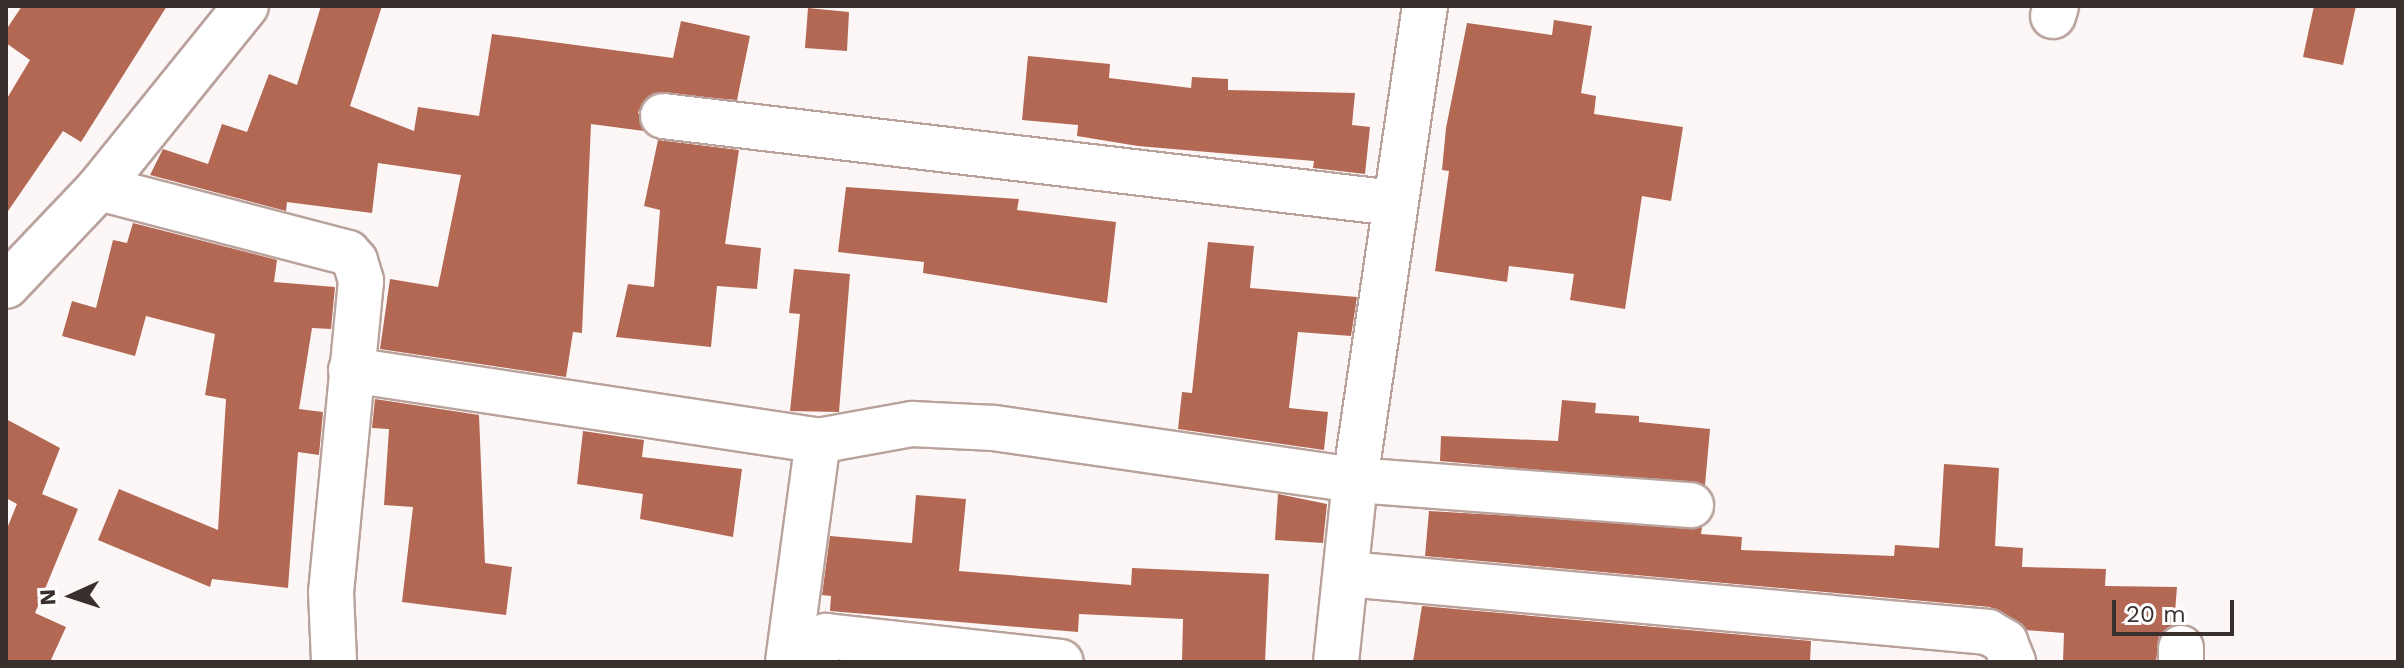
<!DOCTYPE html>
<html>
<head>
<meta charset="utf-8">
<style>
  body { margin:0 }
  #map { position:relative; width:2404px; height:668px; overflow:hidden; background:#fcf7f6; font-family:"Work Sans",sans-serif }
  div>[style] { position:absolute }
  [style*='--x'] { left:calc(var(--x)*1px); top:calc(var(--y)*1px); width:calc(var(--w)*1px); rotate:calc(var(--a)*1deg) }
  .building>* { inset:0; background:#b36854 }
  .roads { filter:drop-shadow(2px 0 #b9a29c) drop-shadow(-2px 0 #b9a29c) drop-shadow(0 2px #b9a29c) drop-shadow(0 -2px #b9a29c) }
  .minor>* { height:44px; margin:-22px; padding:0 22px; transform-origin:22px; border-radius:22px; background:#fff }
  span { translate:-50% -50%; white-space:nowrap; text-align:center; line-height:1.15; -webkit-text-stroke:7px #fff; paint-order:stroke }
  .frame { position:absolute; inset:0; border:8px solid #39302e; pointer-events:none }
  .north { position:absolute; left:32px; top:556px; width:80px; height:80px; -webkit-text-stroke:6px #fff; paint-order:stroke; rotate:267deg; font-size:22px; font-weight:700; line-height:32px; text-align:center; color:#39302e }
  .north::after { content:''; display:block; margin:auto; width:28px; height:36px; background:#39302e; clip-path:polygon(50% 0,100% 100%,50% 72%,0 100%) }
  .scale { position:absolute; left:2112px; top:600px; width:122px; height:36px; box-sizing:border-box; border:4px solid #39302e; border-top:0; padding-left:10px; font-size:24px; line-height:28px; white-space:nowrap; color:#39302e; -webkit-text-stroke:6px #fff; paint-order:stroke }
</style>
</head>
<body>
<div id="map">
  <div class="building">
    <div style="clip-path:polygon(22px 6px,167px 6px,81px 142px,63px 131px,6px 214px,6px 100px,30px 60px,6px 43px,6px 30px)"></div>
    <div style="clip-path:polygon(321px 6px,382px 6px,350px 106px,414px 131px,418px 107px,479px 116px,492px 34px,673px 58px,681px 21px,750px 36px,737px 100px,654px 93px,638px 112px,644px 131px,591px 124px,582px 333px,573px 332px,566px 377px,380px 349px,390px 279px,438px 287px,461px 175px,378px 163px,372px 213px,287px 202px,286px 211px,150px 175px,163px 149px,208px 164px,222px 124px,247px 132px,269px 74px,297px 85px)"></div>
    <div style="clip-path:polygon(2314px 6px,2356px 6px,2343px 65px,2303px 57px)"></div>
    <div style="clip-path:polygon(808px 8px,849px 12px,847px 51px,805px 48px)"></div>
    <div style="clip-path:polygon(1554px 20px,1592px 26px,1581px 93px,1596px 96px,1594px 114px,1683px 127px,1671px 201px,1642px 196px,1625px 309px,1570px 300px,1574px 274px,1509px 266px,1507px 282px,1435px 271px,1449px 171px,1442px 170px,1446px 128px,1467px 23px,1552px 35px)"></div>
    <div style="clip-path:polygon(1028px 56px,1110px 64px,1109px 78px,1191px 88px,1192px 77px,1228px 79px,1228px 90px,1355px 93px,1352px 125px,1370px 127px,1365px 174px,1313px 168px,1314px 161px,1138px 146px,1077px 136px,1078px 125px,1022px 120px)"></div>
    <div style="clip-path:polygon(658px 140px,739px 150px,725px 244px,761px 248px,757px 289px,717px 286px,711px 347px,616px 337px,628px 284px,654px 287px,660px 210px,644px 206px)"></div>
    <div style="clip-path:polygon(846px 187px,1019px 199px,1017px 210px,1116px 222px,1107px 303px,923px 273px,924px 262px,838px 252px)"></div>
    <div style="clip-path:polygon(133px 223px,277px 260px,274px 282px,335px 287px,331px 329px,312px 328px,299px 409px,323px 412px,319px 455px,298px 452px,288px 588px,212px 579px,210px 587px,98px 540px,119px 489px,218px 530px,226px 399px,205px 395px,215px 334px,146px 316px,135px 356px,62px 336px,72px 301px,96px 308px,113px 240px,127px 243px)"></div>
    <div style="clip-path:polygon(1208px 242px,1254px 246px,1250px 288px,1357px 297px,1351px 336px,1298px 332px,1289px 408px,1328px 412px,1324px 450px,1178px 429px,1182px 392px,1192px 393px)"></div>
    <div style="clip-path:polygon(794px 269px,850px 274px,839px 412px,790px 411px,800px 314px,789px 313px)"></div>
    <div style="clip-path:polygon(375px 399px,479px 415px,485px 563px,512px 567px,506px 615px,402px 602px,413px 507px,384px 505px,389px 429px,372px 428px)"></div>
    <div style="clip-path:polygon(1562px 400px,1596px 403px,1595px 413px,1639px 416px,1639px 422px,1710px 429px,1705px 485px,1440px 461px,1441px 436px,1558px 441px)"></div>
    <div style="clip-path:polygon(6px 419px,60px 448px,42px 494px,78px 509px,35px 613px,66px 627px,50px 662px,6px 662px,6px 531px,17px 504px,6px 498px)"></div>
    <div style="clip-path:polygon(583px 431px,644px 440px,642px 457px,742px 469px,733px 537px,640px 519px,643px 494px,577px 484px)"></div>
    <div style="clip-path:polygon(1944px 464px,1999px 468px,1995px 546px,2023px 548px,2022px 567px,2106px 569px,2105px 586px,2177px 587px,2174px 625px,2159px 636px,2156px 662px,2063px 662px,2064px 633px,2026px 630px,1990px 607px,1425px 556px,1429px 511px,1702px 527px,1701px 534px,1742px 537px,1741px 550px,1894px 556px,1895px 545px,1939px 548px)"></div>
    <div style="clip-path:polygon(1278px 494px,1327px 504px,1323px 543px,1275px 540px)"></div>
    <div style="clip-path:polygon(916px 495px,966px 499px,959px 571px,1131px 585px,1132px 568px,1269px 574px,1265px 662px,1182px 662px,1183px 619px,1079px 614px,1078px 632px,830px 611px,831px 596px,822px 595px,830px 536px,912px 543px)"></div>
    <div style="clip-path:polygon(1422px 606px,1811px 641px,1810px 662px,1413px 662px)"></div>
  </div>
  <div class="roads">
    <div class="minor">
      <div style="--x:2053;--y:16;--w:10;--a:-73"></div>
      <div style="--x:663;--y:116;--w:736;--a:6.79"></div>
      <div style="--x:99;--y:188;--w:257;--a:14.6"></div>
      <div style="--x:348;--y:253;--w:11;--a:49"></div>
      <div style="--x:355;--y:261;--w:21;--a:73"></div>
      <div style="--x:361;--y:281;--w:312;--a:95.5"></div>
      <div style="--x:331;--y:592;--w:70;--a:87.5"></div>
      <div style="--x:6;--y:286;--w:135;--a:-46.5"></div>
      <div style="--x:99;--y:188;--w:234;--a:-51.1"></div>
      <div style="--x:351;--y:370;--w:472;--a:8.6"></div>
      <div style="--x:818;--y:441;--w:96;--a:-10.3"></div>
      <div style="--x:912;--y:424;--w:82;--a:2.8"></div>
      <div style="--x:994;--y:428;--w:365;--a:8.2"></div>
      <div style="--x:1355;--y:480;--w:337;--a:4.3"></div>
      <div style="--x:1347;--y:574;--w:644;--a:5.17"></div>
      <div style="--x:1988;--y:632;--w:20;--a:30"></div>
      <div style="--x:2005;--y:642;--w:22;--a:68"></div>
      <div style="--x:788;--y:662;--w:223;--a:-82.3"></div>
      <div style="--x:815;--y:662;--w:23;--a:-80"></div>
      <div style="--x:819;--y:639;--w:8;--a:-23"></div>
      <div style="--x:826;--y:636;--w:236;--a:6.3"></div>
      <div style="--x:1336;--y:662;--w:183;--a:-84"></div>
      <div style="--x:1355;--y:480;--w:479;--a:-81.6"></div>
      <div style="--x:2181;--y:662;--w:14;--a:-90"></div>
    </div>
  </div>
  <div class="frame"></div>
  <div class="north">N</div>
  <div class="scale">20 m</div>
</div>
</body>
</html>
